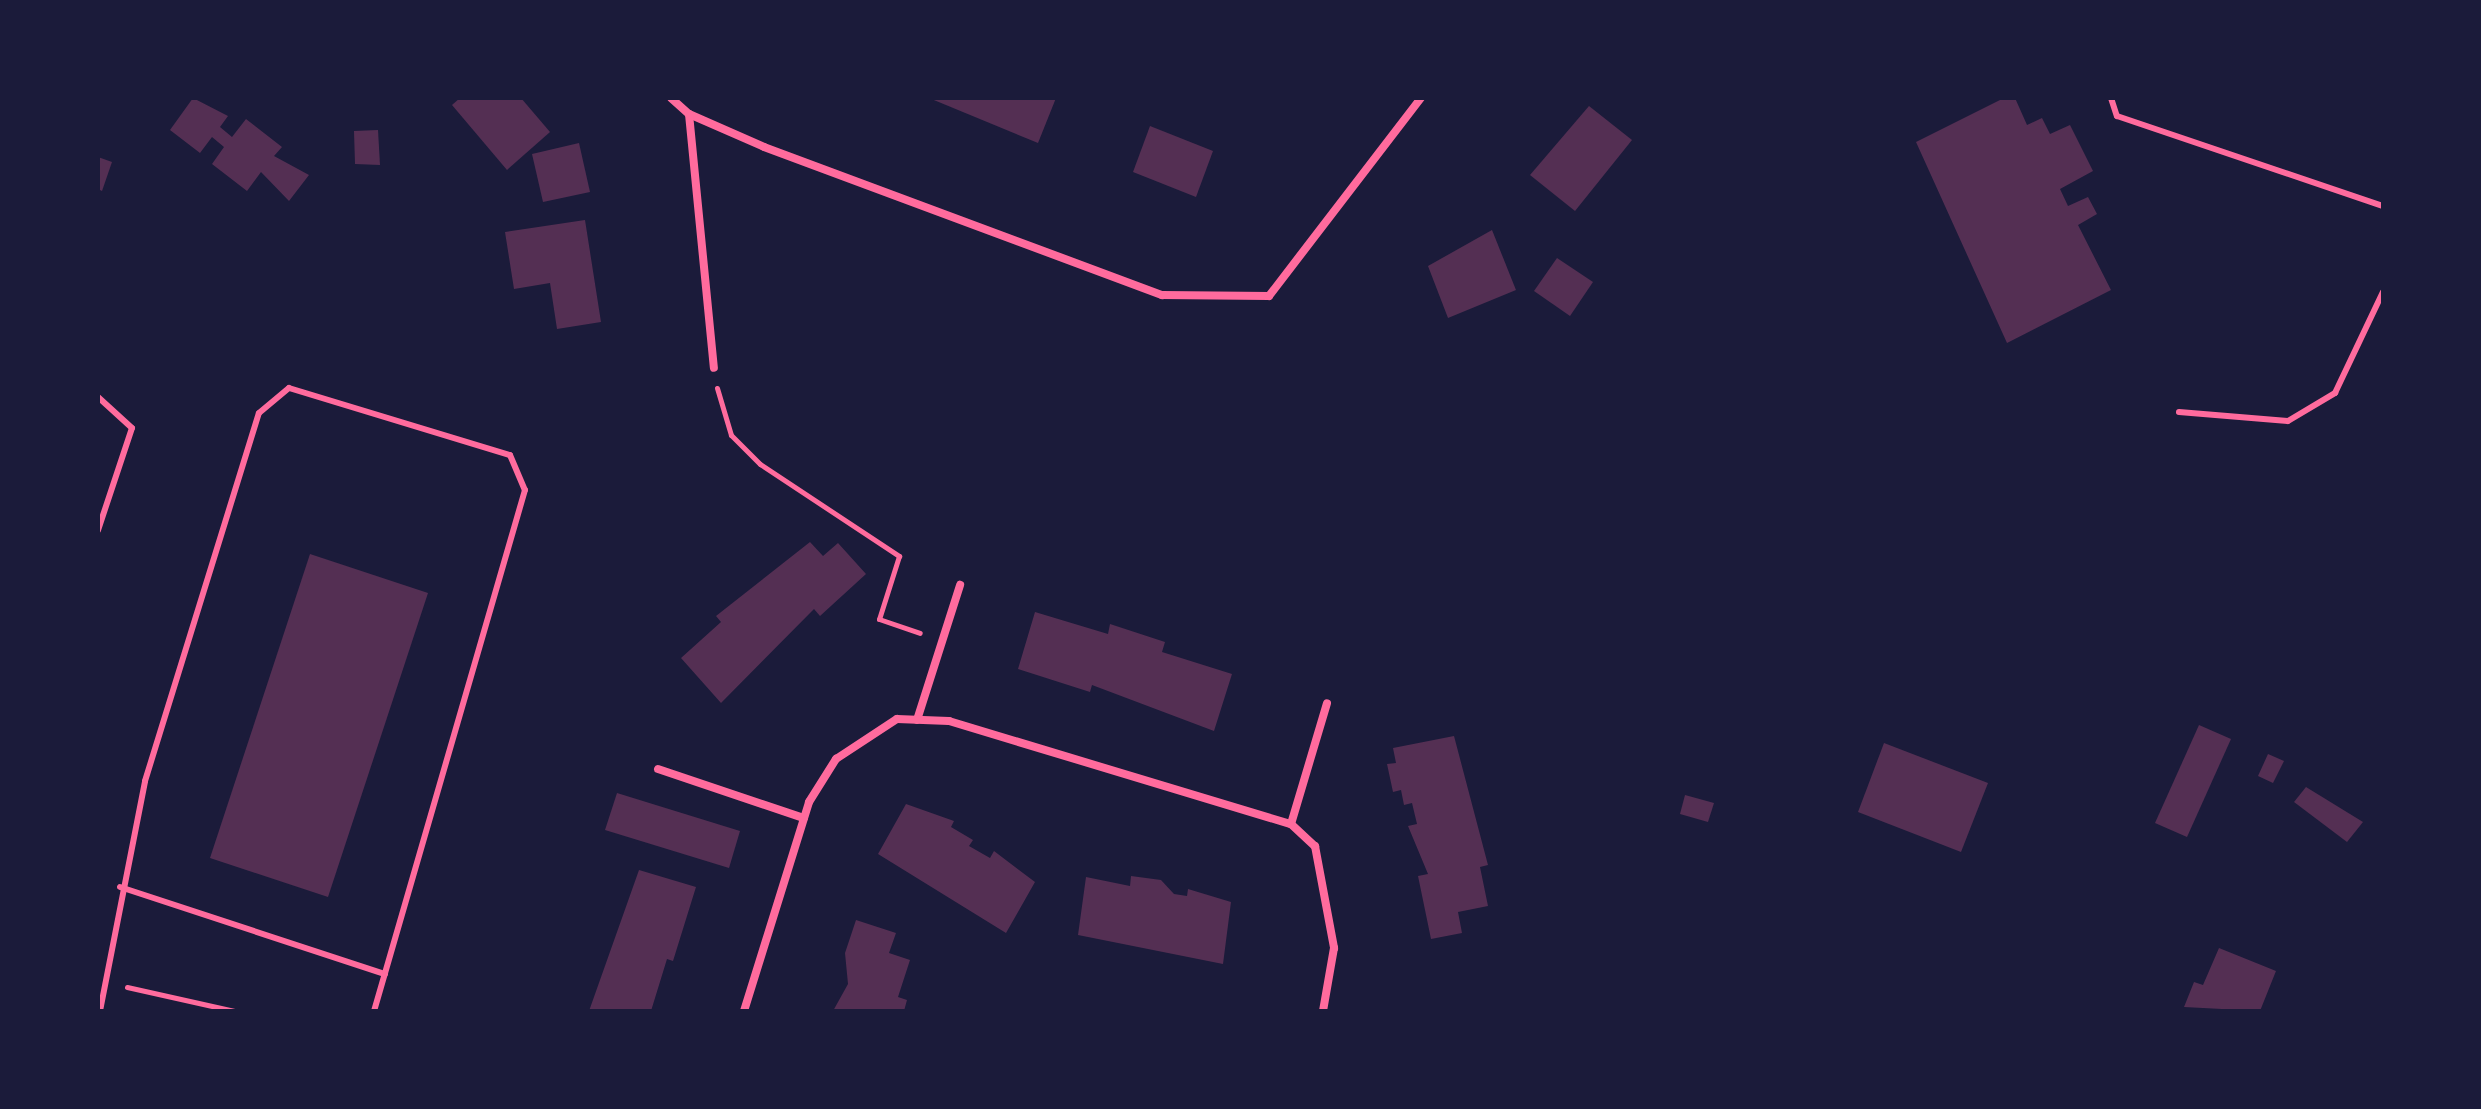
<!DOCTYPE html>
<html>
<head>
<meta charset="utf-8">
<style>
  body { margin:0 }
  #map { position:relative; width:2481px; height:1109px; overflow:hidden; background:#1b1b3a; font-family:"Nunito Sans",sans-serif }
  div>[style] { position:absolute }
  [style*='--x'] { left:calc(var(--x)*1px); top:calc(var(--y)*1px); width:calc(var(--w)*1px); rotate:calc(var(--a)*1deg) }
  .building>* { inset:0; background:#542f53 }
  .path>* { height:5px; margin:-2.5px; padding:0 2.5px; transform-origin:2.5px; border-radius:2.5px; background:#ff6b9d }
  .service>* { height:6px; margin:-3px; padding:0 3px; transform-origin:3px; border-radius:3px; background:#ff6b9d }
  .minor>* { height:8px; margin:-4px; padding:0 4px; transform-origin:4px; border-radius:4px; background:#ff6b9d }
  span { translate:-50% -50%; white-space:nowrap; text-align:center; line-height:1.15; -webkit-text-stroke:8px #1b1b3a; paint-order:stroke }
  .frame { position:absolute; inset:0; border:100px solid #1b1b3a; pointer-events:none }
</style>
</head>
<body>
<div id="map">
  <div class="building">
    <div style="clip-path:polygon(193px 98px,228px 116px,220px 127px,232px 137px,246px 119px,282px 147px,274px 156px,309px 175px,289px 201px,261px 172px,247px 191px,212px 164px,224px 147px,212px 137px,200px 153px,170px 130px)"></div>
    <div style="clip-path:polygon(460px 98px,521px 98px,550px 132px,507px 170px,452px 105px)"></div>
    <div style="clip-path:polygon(929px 98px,1056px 98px,1038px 143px)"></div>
    <div style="clip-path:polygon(2004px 98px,2015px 98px,2027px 125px,2042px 118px,2050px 134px,2070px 125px,2093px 171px,2060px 189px,2068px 206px,2088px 197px,2097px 214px,2078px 225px,2111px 290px,2007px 343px,1916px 142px)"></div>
    <div style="clip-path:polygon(1589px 106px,1632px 140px,1575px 211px,1530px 175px)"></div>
    <div style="clip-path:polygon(1150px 126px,1213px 151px,1196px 197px,1133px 172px)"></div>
    <div style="clip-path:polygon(378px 130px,380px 165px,355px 164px,354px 131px)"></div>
    <div style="clip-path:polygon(579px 143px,590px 192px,543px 202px,532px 154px)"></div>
    <div style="clip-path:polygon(98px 157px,112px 162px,102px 191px,98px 189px)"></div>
    <div style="clip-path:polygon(585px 220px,601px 322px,557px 329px,550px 283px,514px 289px,505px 232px)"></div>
    <div style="clip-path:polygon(1492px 230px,1516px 290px,1448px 318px,1428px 266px)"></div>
    <div style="clip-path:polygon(1557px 258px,1593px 282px,1570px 316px,1534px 291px)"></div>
    <div style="clip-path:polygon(810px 542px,823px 556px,838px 543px,866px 574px,820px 616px,814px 609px,721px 703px,681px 658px,721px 622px,716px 616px)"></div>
    <div style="clip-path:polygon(310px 554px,428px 593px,328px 897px,210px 858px)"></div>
    <div style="clip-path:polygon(1035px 612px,1108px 634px,1110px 624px,1165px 642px,1162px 652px,1232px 674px,1214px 731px,1092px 685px,1090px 692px,1018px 669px)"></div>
    <div style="clip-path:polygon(2199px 725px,2231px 739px,2187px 837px,2155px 823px)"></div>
    <div style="clip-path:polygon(1454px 736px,1488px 865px,1480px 867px,1488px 906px,1458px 912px,1462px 933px,1431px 939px,1418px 876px,1428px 874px,1408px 826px,1417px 824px,1412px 803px,1404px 805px,1401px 790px,1393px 792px,1387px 764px,1396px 763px,1393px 748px)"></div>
    <div style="clip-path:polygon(1884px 743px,1988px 783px,1961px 852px,1858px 812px)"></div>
    <div style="clip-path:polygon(2268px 754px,2284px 761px,2273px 783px,2258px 776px)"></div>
    <div style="clip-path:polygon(2306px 787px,2363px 822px,2347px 842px,2294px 802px)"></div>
    <div style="clip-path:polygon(617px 793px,740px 831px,729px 868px,605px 830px)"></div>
    <div style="clip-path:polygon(1685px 795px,1714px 803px,1708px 822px,1680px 814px)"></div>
    <div style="clip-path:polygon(906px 804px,954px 821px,951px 827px,973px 840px,969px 846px,990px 858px,994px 851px,1035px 882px,1006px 933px,878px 854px)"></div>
    <div style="clip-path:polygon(639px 870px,696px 887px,673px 961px,667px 959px,651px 1011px,589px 1011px)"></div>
    <div style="clip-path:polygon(1131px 876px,1161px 880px,1174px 894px,1187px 896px,1188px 889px,1231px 902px,1223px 964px,1078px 935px,1086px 877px,1130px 886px)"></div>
    <div style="clip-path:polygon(856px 920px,896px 933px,889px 953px,910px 960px,898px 997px,907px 1000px,904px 1011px,833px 1011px,848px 984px,845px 953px)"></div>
    <div style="clip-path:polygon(2219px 948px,2276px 971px,2260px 1011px,2184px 1007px,2194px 982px,2203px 985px)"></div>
  </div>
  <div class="path">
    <div style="--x:717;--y:388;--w:49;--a:73.4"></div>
    <div style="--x:731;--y:435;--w:41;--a:45"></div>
    <div style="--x:760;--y:464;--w:167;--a:33.5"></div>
    <div style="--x:899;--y:556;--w:66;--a:107.6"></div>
    <div style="--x:879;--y:619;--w:43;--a:18.9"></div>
    <div style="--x:127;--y:987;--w:110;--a:12.6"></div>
  </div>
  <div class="service">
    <div style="--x:2111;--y:98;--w:19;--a:72"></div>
    <div style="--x:2117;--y:116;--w:281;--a:18.7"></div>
    <div style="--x:98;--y:397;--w:46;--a:42.4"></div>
    <div style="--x:132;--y:428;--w:108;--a:108.4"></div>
    <div style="--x:2179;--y:412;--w:109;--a:4.7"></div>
    <div style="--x:2288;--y:421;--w:55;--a:-30.8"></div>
    <div style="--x:2335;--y:393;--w:112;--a:-64.6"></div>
    <div style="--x:120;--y:887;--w:279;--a:18.2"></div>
    <div style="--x:100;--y:1011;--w:234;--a:-78.9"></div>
    <div style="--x:145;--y:781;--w:385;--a:-72.8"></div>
    <div style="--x:259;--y:413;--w:39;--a:-40"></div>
    <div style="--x:289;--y:388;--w:231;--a:16.9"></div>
    <div style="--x:510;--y:455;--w:38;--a:67"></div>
    <div style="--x:525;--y:490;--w:542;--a:106.16"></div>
  </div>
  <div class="minor">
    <div style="--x:671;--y:98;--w:24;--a:42"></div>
    <div style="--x:689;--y:114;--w:82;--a:23.7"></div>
    <div style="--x:764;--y:147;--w:425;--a:20.4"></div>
    <div style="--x:1162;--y:295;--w:107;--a:0.5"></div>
    <div style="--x:1269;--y:296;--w:250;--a:-52.5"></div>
    <div style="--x:689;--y:114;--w:255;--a:84.4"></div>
    <div style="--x:917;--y:720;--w:142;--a:-72.3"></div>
    <div style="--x:658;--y:769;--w:154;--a:18.6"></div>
    <div style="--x:1291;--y:824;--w:126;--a:-73.4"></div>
    <div style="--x:744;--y:1011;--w:219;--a:-72.7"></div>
    <div style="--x:809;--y:802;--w:51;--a:-57.9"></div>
    <div style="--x:836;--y:759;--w:73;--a:-33.3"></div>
    <div style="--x:897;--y:719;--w:52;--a:2.2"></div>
    <div style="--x:949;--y:721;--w:357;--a:16.8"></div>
    <div style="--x:1291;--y:824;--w:33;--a:43"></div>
    <div style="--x:1315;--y:846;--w:104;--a:79.4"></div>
    <div style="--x:1334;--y:948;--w:64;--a:99.9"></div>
  </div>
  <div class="frame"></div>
</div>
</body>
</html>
